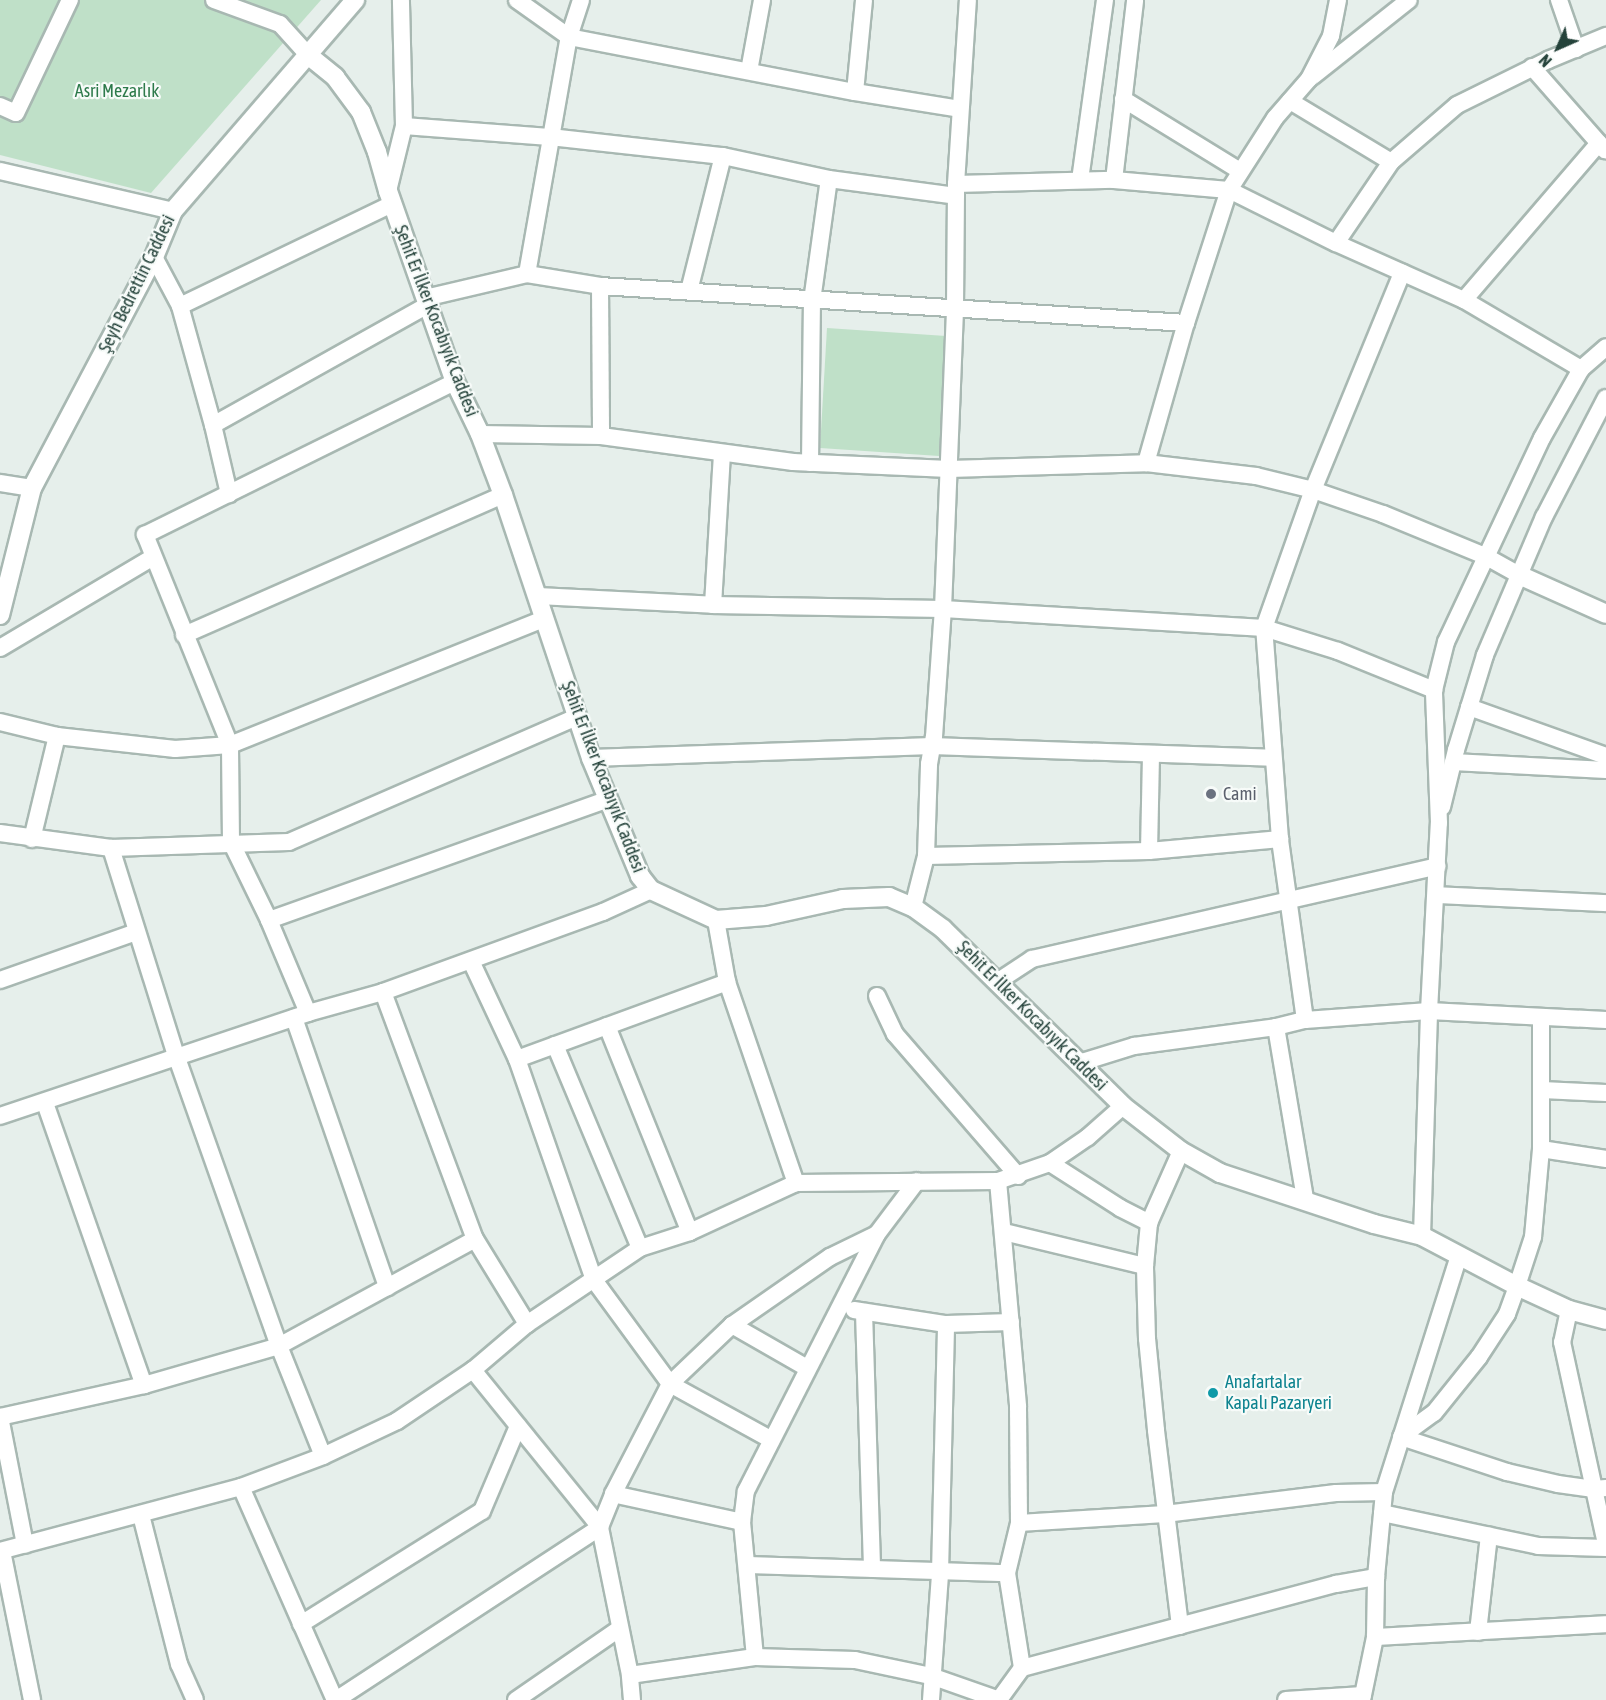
<!DOCTYPE html>
<html>
<head>
<meta charset="utf-8">
<style>
  body { margin:0 }
  #map { position:relative; width:1606px; height:1700px; overflow:hidden; background:#e6efeb; font-family:"Asap Condensed",sans-serif }
  div>[style] { position:absolute }
  [style*='--x'] { left:calc(var(--x)*1px); top:calc(var(--y)*1px); width:calc(var(--w)*1px); rotate:calc(var(--a)*1deg) }
  .green>* { inset:0; background:#bfe0c8 }
  .roads { filter:drop-shadow(2px 0 #a8b8b2) drop-shadow(-2px 0 #a8b8b2) drop-shadow(0 2px #a8b8b2) drop-shadow(0 -2px #a8b8b2) }
  .minor>* { height:16px; margin:-8px; padding:0 8px; transform-origin:8px; border-radius:8px; background:#fff }
  .tertiary>* { height:18px; margin:-9px; padding:0 9px; transform-origin:9px; border-radius:9px; background:#fff }
  .secondary>* { height:18px; margin:-9px; padding:0 9px; transform-origin:9px; border-radius:9px; background:#fff }
  .dots>* { width:16px; height:16px; translate:-50% -50%; box-sizing:border-box; border:3px solid #f7fbf9; border-radius:50% }
  span { translate:-50% -50%; white-space:nowrap; text-align:center; line-height:1.15; -webkit-text-stroke:4.5px #f7fbf9; paint-order:stroke }
  .park-label { font-size:18px; color:#2d7a4b }
  .street-label { font-size:18px; color:#24423a }
  .worship-label { font-size:18px; color:#5b616d }
  .left { translate:0 -50%; text-align:left }
  .culture-label { font-size:18px; color:#0d838f }
  .north { position:absolute; left:1528px; top:18px; width:60px; height:60px; -webkit-text-stroke:4px #f7fbf9; paint-order:stroke; rotate:225deg; font-size:16px; font-weight:700; line-height:24px; text-align:center; color:#24423a }
  .north::after { content:''; display:block; margin:auto; width:21px; height:27px; background:#24423a; clip-path:polygon(50% 0,100% 100%,50% 72%,0 100%) }
</style>
</head>
<body>
<div id="map">
  <div class="green">
    <div style="clip-path:polygon(0 0,321px 0,151px 193px,0 155px)"></div>
    <div style="clip-path:polygon(827px 328px,946px 336px,939px 456px,820px 448px)"></div>
  </div>
  <div class="roads">
    <div class="minor">
      <div style="--x:214;--y:0;--w:70;--a:20"></div>
      <div style="--x:280;--y:24;--w:42;--a:47.9"></div>
      <div style="--x:517;--y:0;--w:64;--a:35.4"></div>
      <div style="--x:569;--y:37;--w:291;--a:10.9"></div>
      <div style="--x:855;--y:92;--w:106;--a:9.2"></div>
      <div style="--x:1559;--y:0;--w:52;--a:70.9"></div>
      <div style="--x:1532;--y:67;--w:111;--a:48.7"></div>
      <div style="--x:749;--y:71;--w:72;--a:-79.6"></div>
      <div style="--x:1313;--y:76;--w:122;--a:-38.4"></div>
      <div style="--x:855;--y:92;--w:92;--a:-84.4"></div>
      <div style="--x:1123;--y:99;--w:137;--a:31.6"></div>
      <div style="--x:1290;--y:101;--w:118;--a:31.1"></div>
      <div style="--x:0;--y:106;--w:17;--a:24"></div>
      <div style="--x:16;--y:113;--w:125;--a:-64.5"></div>
      <div style="--x:404;--y:126;--w:146;--a:4.3"></div>
      <div style="--x:550;--y:137;--w:174;--a:6.3"></div>
      <div style="--x:723;--y:156;--w:108;--a:12.2"></div>
      <div style="--x:829;--y:179;--w:128;--a:7.6"></div>
      <div style="--x:0;--y:171;--w:178;--a:13"></div>
      <div style="--x:1080;--y:180;--w:182;--a:-82.1"></div>
      <div style="--x:1114;--y:180;--w:181;--a:-83.3"></div>
      <div style="--x:956;--y:184;--w:158;--a:-1.5"></div>
      <div style="--x:1114;--y:180;--w:115;--a:5"></div>
      <div style="--x:1229;--y:190;--w:119;--a:26.4"></div>
      <div style="--x:1336;--y:243;--w:140;--a:24"></div>
      <div style="--x:1464;--y:300;--w:136;--a:30.5"></div>
      <div style="--x:388;--y:191;--w:67;--a:-76.2"></div>
      <div style="--x:404;--y:126;--w:126;--a:-91.4"></div>
      <div style="--x:1336;--y:243;--w:98;--a:-55.8"></div>
      <div style="--x:1391;--y:162;--w:87;--a:-40.8"></div>
      <div style="--x:1457;--y:105;--w:102;--a:-26.3"></div>
      <div style="--x:1548;--y:60;--w:63;--a:-22.5"></div>
      <div style="--x:154;--y:257;--w:55;--a:62"></div>
      <div style="--x:180;--y:306;--w:123;--a:74.5"></div>
      <div style="--x:213;--y:425;--w:71;--a:76.9"></div>
      <div style="--x:527;--y:274;--w:241;--a:-80"></div>
      <div style="--x:569;--y:37;--w:39;--a:-72"></div>
      <div style="--x:600;--y:286;--w:150;--a:89.6"></div>
      <div style="--x:689;--y:291;--w:139;--a:-75.9"></div>
      <div style="--x:425;--y:298;--w:105;--a:-13.2"></div>
      <div style="--x:527;--y:274;--w:74;--a:9.3"></div>
      <div style="--x:600;--y:286;--w:587;--a:3.61"></div>
      <div style="--x:1464;--y:300;--w:207;--a:-49.3"></div>
      <div style="--x:180;--y:306;--w:235;--a:-25.7"></div>
      <div style="--x:213;--y:425;--w:246;--a:-29.2"></div>
      <div style="--x:480;--y:434;--w:121;--a:0.9"></div>
      <div style="--x:601;--y:436;--w:194;--a:7.7"></div>
      <div style="--x:793;--y:462;--w:156;--a:2.6"></div>
      <div style="--x:949;--y:469;--w:197;--a:-1.7"></div>
      <div style="--x:1146;--y:463;--w:111;--a:6.7"></div>
      <div style="--x:1256;--y:476;--w:59;--a:13.8"></div>
      <div style="--x:1313;--y:490;--w:74;--a:18.9"></div>
      <div style="--x:1383;--y:514;--w:110;--a:22.4"></div>
      <div style="--x:1485;--y:556;--w:39;--a:29"></div>
      <div style="--x:810;--y:463;--w:162;--a:-89.3"></div>
      <div style="--x:812;--y:301;--w:123;--a:-82.1"></div>
      <div style="--x:1146;--y:463;--w:146;--a:-74.1"></div>
      <div style="--x:1186;--y:323;--w:140;--a:-72.1"></div>
      <div style="--x:1229;--y:190;--w:85;--a:-57.4"></div>
      <div style="--x:1275;--y:118;--w:52;--a:-48.9"></div>
      <div style="--x:1309;--y:79;--w:48;--a:-62.9"></div>
      <div style="--x:1331;--y:36;--w:37;--a:-79"></div>
      <div style="--x:0;--y:483;--w:32;--a:9"></div>
      <div style="--x:538;--y:596;--w:175;--a:2.9"></div>
      <div style="--x:713;--y:605;--w:230;--a:1"></div>
      <div style="--x:943;--y:609;--w:322;--a:3.4"></div>
      <div style="--x:1264;--y:628;--w:77;--a:17.3"></div>
      <div style="--x:1338;--y:651;--w:104;--a:22.1"></div>
      <div style="--x:713;--y:605;--w:152;--a:-86.6"></div>
      <div style="--x:184;--y:635;--w:348;--a:-23.7"></div>
      <div style="--x:0;--y:648;--w:178;--a:-30.7"></div>
      <div style="--x:1469;--y:707;--w:145;--a:19.7"></div>
      <div style="--x:0;--y:722;--w:59;--a:13.8"></div>
      <div style="--x:57;--y:736;--w:119;--a:6.3"></div>
      <div style="--x:175;--y:749;--w:55;--a:-4.2"></div>
      <div style="--x:230;--y:745;--w:337;--a:-21.9"></div>
      <div style="--x:591;--y:758;--w:341;--a:-2"></div>
      <div style="--x:932;--y:746;--w:340;--a:2"></div>
      <div style="--x:1453;--y:762;--w:153;--a:3"></div>
      <div style="--x:1442;--y:807;--w:59;--a:-76.2"></div>
      <div style="--x:1456;--y:750;--w:99;--a:-73"></div>
      <div style="--x:1485;--y:655;--w:150;--a:-66.9"></div>
      <div style="--x:1544;--y:517;--w:134;--a:-62.5"></div>
      <div style="--x:0;--y:833;--w:112;--a:7.7"></div>
      <div style="--x:111;--y:848;--w:178;--a:-1.9"></div>
      <div style="--x:289;--y:842;--w:314;--a:-23.5"></div>
      <div style="--x:32;--y:839;--w:106;--a:-76.4"></div>
      <div style="--x:111;--y:848;--w:220;--a:72.6"></div>
      <div style="--x:177;--y:1058;--w:306;--a:70.5"></div>
      <div style="--x:279;--y:1346;--w:118;--a:68.2"></div>
      <div style="--x:1149;--y:851;--w:97;--a:-88.8"></div>
      <div style="--x:926;--y:856;--w:223;--a:-1.3"></div>
      <div style="--x:1149;--y:851;--w:132;--a:-5.2"></div>
      <div style="--x:1436;--y:895;--w:170;--a:2.7"></div>
      <div style="--x:913;--y:907;--w:53;--a:-75.7"></div>
      <div style="--x:926;--y:856;--w:92;--a:-88.1"></div>
      <div style="--x:929;--y:764;--w:27;--a:-80"></div>
      <div style="--x:934;--y:737;--w:128;--a:-86"></div>
      <div style="--x:943;--y:609;--w:302;--a:-87.7"></div>
      <div style="--x:955;--y:307;--w:123;--a:-89.5"></div>
      <div style="--x:956;--y:184;--w:184;--a:-86.3"></div>
      <div style="--x:269;--y:920;--w:360;--a:-19.6"></div>
      <div style="--x:716;--y:920;--w:63;--a:79.9"></div>
      <div style="--x:727;--y:982;--w:213;--a:71.1"></div>
      <div style="--x:471;--y:961;--w:108;--a:64.9"></div>
      <div style="--x:517;--y:1059;--w:234;--a:70.8"></div>
      <div style="--x:594;--y:1280;--w:129;--a:53.8"></div>
      <div style="--x:670;--y:1384;--w:116;--a:28.8"></div>
      <div style="--x:0;--y:980;--w:144;--a:-19.4"></div>
      <div style="--x:997;--y:982;--w:42;--a:-33.3"></div>
      <div style="--x:1032;--y:959;--w:416;--a:-12.9"></div>
      <div style="--x:383;--y:992;--w:264;--a:69.6"></div>
      <div style="--x:475;--y:1239;--w:100;--a:58.5"></div>
      <div style="--x:877;--y:996;--w:42;--a:64.7"></div>
      <div style="--x:895;--y:1034;--w:188;--a:49.1"></div>
      <div style="--x:308;--y:1013;--w:101;--a:-112.8"></div>
      <div style="--x:269;--y:920;--w:87;--a:-116"></div>
      <div style="--x:231;--y:842;--w:97;--a:-90.6"></div>
      <div style="--x:230;--y:745;--w:227;--a:-112"></div>
      <div style="--x:145;--y:535;--w:346;--a:-26.3"></div>
      <div style="--x:294;--y:1018;--w:285;--a:70.9"></div>
      <div style="--x:1305;--y:1020;--w:183;--a:-97.9"></div>
      <div style="--x:1280;--y:839;--w:212;--a:-94.3"></div>
      <div style="--x:1264;--y:628;--w:146;--a:-70.5"></div>
      <div style="--x:1313;--y:490;--w:235;--a:-67.7"></div>
      <div style="--x:607;--y:1026;--w:222;--a:68.1"></div>
      <div style="--x:1276;--y:1027;--w:174;--a:80.4"></div>
      <div style="--x:555;--y:1045;--w:220;--a:67.3"></div>
      <div style="--x:517;--y:1059;--w:224;--a:-20.1"></div>
      <div style="--x:1079;--y:1063;--w:58;--a:-17.2"></div>
      <div style="--x:1134;--y:1046;--w:143;--a:-7.6"></div>
      <div style="--x:1276;--y:1027;--w:30;--a:-14"></div>
      <div style="--x:1305;--y:1020;--w:124;--a:-4.2"></div>
      <div style="--x:1429;--y:1011;--w:177;--a:2.9"></div>
      <div style="--x:1542;--y:1090;--w:64;--a:2.7"></div>
      <div style="--x:45;--y:1103;--w:299;--a:70.7"></div>
      <div style="--x:0;--y:1116;--w:325;--a:-18.5"></div>
      <div style="--x:308;--y:1013;--w:78;--a:-15.6"></div>
      <div style="--x:383;--y:992;--w:234;--a:-20"></div>
      <div style="--x:603;--y:912;--w:53;--a:-24.6"></div>
      <div style="--x:1541;--y:1149;--w:66;--a:8.7"></div>
      <div style="--x:1050;--y:1163;--w:83;--a:32.7"></div>
      <div style="--x:1120;--y:1208;--w:33;--a:27"></div>
      <div style="--x:998;--y:1181;--w:227;--a:84.9"></div>
      <div style="--x:1018;--y:1407;--w:116;--a:89.5"></div>
      <div style="--x:1019;--y:1523;--w:51;--a:103.5"></div>
      <div style="--x:1007;--y:1573;--w:96;--a:81"></div>
      <div style="--x:1022;--y:1668;--w:39;--a:126"></div>
      <div style="--x:1004;--y:1232;--w:145;--a:13.6"></div>
      <div style="--x:1422;--y:1236;--w:225;--a:-88.2"></div>
      <div style="--x:1429;--y:1011;--w:188;--a:-87"></div>
      <div style="--x:1439;--y:823;--w:133;--a:-92.2"></div>
      <div style="--x:1434;--y:690;--w:49;--a:-76"></div>
      <div style="--x:1446;--y:642;--w:225;--a:-64.8"></div>
      <div style="--x:1542;--y:438;--w:79;--a:-60.5"></div>
      <div style="--x:1581;--y:369;--w:33;--a:-41"></div>
      <div style="--x:854;--y:1310;--w:93;--a:8.7"></div>
      <div style="--x:946;--y:1324;--w:65;--a:-1.8"></div>
      <div style="--x:1569;--y:1310;--w:33;--a:102"></div>
      <div style="--x:1562;--y:1342;--w:206;--a:77.7"></div>
      <div style="--x:864;--y:1312;--w:257;--a:88.2"></div>
      <div style="--x:732;--y:1325;--w:86;--a:29.8"></div>
      <div style="--x:0;--y:1417;--w:148;--a:-12.5"></div>
      <div style="--x:144;--y:1385;--w:141;--a:-16.1"></div>
      <div style="--x:279;--y:1346;--w:223;--a:-28.6"></div>
      <div style="--x:0;--y:1417;--w:130;--a:78.9"></div>
      <div style="--x:1402;--y:1436;--w:39;--a:-36"></div>
      <div style="--x:1434;--y:1413;--w:72;--a:-51.2"></div>
      <div style="--x:1479;--y:1357;--w:51;--a:-56.9"></div>
      <div style="--x:1507;--y:1314;--w:30;--a:-70"></div>
      <div style="--x:1517;--y:1286;--w:52;--a:-71.9"></div>
      <div style="--x:1533;--y:1237;--w:88;--a:-84.8"></div>
      <div style="--x:1541;--y:1149;--w:132;--a:-90"></div>
      <div style="--x:1401;--y:1437;--w:112;--a:18.3"></div>
      <div style="--x:1507;--y:1472;--w:52;--a:13.2"></div>
      <div style="--x:1558;--y:1484;--w:36;--a:8"></div>
      <div style="--x:1594;--y:1489;--w:12;--a:-5"></div>
      <div style="--x:241;--y:1487;--w:233;--a:66.2"></div>
      <div style="--x:613;--y:1494;--w:132;--a:12.2"></div>
      <div style="--x:1382;--y:1513;--w:159;--a:11.9"></div>
      <div style="--x:1538;--y:1546;--w:68;--a:1.7"></div>
      <div style="--x:141;--y:1515;--w:154;--a:75.7"></div>
      <div style="--x:179;--y:1664;--w:39;--a:66"></div>
      <div style="--x:1019;--y:1523;--w:146;--a:-3.5"></div>
      <div style="--x:1165;--y:1514;--w:172;--a:-7"></div>
      <div style="--x:1336;--y:1493;--w:48;--a:-1.2"></div>
      <div style="--x:0;--y:1551;--w:249;--a:-14.9"></div>
      <div style="--x:241;--y:1487;--w:88;--a:-20.7"></div>
      <div style="--x:323;--y:1456;--w:82;--a:-25.3"></div>
      <div style="--x:397;--y:1421;--w:92;--a:-33.9"></div>
      <div style="--x:473;--y:1370;--w:71;--a:-40.4"></div>
      <div style="--x:527;--y:1324;--w:136;--a:-33.9"></div>
      <div style="--x:640;--y:1248;--w:52;--a:-17.7"></div>
      <div style="--x:690;--y:1232;--w:117;--a:-24.8"></div>
      <div style="--x:796;--y:1183;--w:202;--a:-0.6"></div>
      <div style="--x:998;--y:1181;--w:55;--a:-19.1"></div>
      <div style="--x:1050;--y:1163;--w:46;--a:-34.4"></div>
      <div style="--x:1088;--y:1137;--w:47;--a:-41.5"></div>
      <div style="--x:2;--y:1551;--w:152;--a:78.6"></div>
      <div style="--x:748;--y:1565;--w:259;--a:1.8"></div>
      <div style="--x:301;--y:1624;--w:213;--a:-32"></div>
      <div style="--x:482;--y:1511;--w:92;--a:-67"></div>
      <div style="--x:1180;--y:1626;--w:197;--a:-97"></div>
      <div style="--x:1156;--y:1430;--w:91;--a:-95.6"></div>
      <div style="--x:1147;--y:1339;--w:73;--a:-91.6"></div>
      <div style="--x:1145;--y:1266;--w:43;--a:-84.7"></div>
      <div style="--x:1149;--y:1223;--w:79;--a:-66"></div>
      <div style="--x:1478;--y:1632;--w:97;--a:-83.5"></div>
      <div style="--x:1375;--y:1637;--w:231;--a:-3.2"></div>
      <div style="--x:755;--y:1657;--w:136;--a:-95.5"></div>
      <div style="--x:742;--y:1522;--w:31;--a:-83"></div>
      <div style="--x:746;--y:1491;--w:288;--a:-63"></div>
      <div style="--x:1022;--y:1668;--w:325;--a:-15"></div>
      <div style="--x:1336;--y:1584;--w:41;--a:-9.9"></div>
      <div style="--x:630;--y:1675;--w:126;--a:-8.2"></div>
      <div style="--x:755;--y:1657;--w:100;--a:1.7"></div>
      <div style="--x:855;--y:1660;--w:78;--a:11.9"></div>
      <div style="--x:931;--y:1676;--w:72;--a:19.4"></div>
      <div style="--x:336;--y:1700;--w:316;--a:-33.2"></div>
      <div style="--x:600;--y:1527;--w:202;--a:-129"></div>
      <div style="--x:516;--y:1700;--w:125;--a:-34.6"></div>
      <div style="--x:632;--y:1700;--w:25;--a:-95"></div>
      <div style="--x:630;--y:1675;--w:151;--a:-101.5"></div>
      <div style="--x:600;--y:1527;--w:35;--a:-68"></div>
      <div style="--x:613;--y:1494;--w:124;--a:-62.6"></div>
      <div style="--x:670;--y:1384;--w:86;--a:-43.6"></div>
      <div style="--x:732;--y:1325;--w:119;--a:-34.8"></div>
      <div style="--x:830;--y:1257;--w:52;--a:-26.1"></div>
      <div style="--x:877;--y:1234;--w:66;--a:-53"></div>
      <div style="--x:931;--y:1700;--w:127;--a:-85.9"></div>
      <div style="--x:940;--y:1573;--w:249;--a:-88.6"></div>
      <div style="--x:1286;--y:1700;--w:77;--a:-3.7"></div>
      <div style="--x:1362;--y:1700;--w:64;--a:-78.3"></div>
      <div style="--x:1375;--y:1637;--w:60;--a:-89"></div>
      <div style="--x:1376;--y:1577;--w:85;--a:-84.6"></div>
      <div style="--x:1384;--y:1492;--w:248;--a:-72.4"></div>
    </div>
    <div class="tertiary">
      <div style="--x:1519;--y:575;--w:95;--a:24.1"></div>
    </div>
    <div class="secondary">
      <div style="--x:308;--y:55;--w:35;--a:39"></div>
      <div style="--x:335;--y:77;--w:44;--a:53.4"></div>
      <div style="--x:361;--y:112;--w:43;--a:68.2"></div>
      <div style="--x:377;--y:152;--w:41;--a:74.2"></div>
      <div style="--x:388;--y:191;--w:202;--a:70.7"></div>
      <div style="--x:455;--y:382;--w:58;--a:64.3"></div>
      <div style="--x:480;--y:434;--w:65;--a:69.3"></div>
      <div style="--x:503;--y:495;--w:277;--a:71.5"></div>
      <div style="--x:591;--y:758;--w:128;--a:67.4"></div>
      <div style="--x:640;--y:876;--w:18;--a:52"></div>
      <div style="--x:651;--y:890;--w:72;--a:24.8"></div>
      <div style="--x:716;--y:920;--w:50;--a:-4.6"></div>
      <div style="--x:766;--y:916;--w:79;--a:-12.4"></div>
      <div style="--x:843;--y:899;--w:46;--a:-2.5"></div>
      <div style="--x:889;--y:897;--w:26;--a:23"></div>
      <div style="--x:913;--y:907;--w:37;--a:36"></div>
      <div style="--x:943;--y:929;--w:252;--a:44.5"></div>
      <div style="--x:1123;--y:1106;--w:73;--a:37.8"></div>
      <div style="--x:1181;--y:1151;--w:45;--a:29.4"></div>
      <div style="--x:1220;--y:1173;--w:162;--a:18.3"></div>
      <div style="--x:1374;--y:1224;--w:49;--a:14"></div>
      <div style="--x:1422;--y:1236;--w:107;--a:27.8"></div>
      <div style="--x:1517;--y:1286;--w:57;--a:24.8"></div>
      <div style="--x:1569;--y:1310;--w:38;--a:15"></div>
      <div style="--x:0;--y:615;--w:131;--a:-75.9"></div>
      <div style="--x:32;--y:488;--w:261;--a:-62.2"></div>
      <div style="--x:154;--y:257;--w:50;--a:-67.6"></div>
      <div style="--x:173;--y:211;--w:279;--a:-49.2"></div>
    </div>
  </div>
  <div class="dots">
    <div style="left:1211px;top:794px;background:#6b7280"></div>
    <div style="left:1213px;top:1393px;background:#0f9aa8"></div>
  </div>
  <div class="park-label">
    <span style="left:117px;top:91px">Asri Mezarlık</span>
  </div>
  <div class="street-label">
    <span style="left:137px;top:284px;rotate:-64deg">Şeyh Bedrettin Caddesi</span>
    <span style="left:436px;top:321px;rotate:69deg">Şehit Er İlker Kocabıyık Caddesi</span>
    <span style="left:603px;top:777px;rotate:69deg">Şehit Er İlker Kocabıyık Caddesi</span>
    <span style="left:1032px;top:1016px;rotate:45deg">Şehit Er İlker Kocabıyık Caddesi</span>
  </div>
  <div class="worship-label">
    <span class="left" style="left:1223px;top:794px">Cami</span>
  </div>
  <div class="culture-label">
    <span class="left" style="left:1225px;top:1393px">Anafartalar<br>Kapalı Pazaryeri</span>
  </div>
  <div class="north">N</div>
</div>
</body>
</html>
